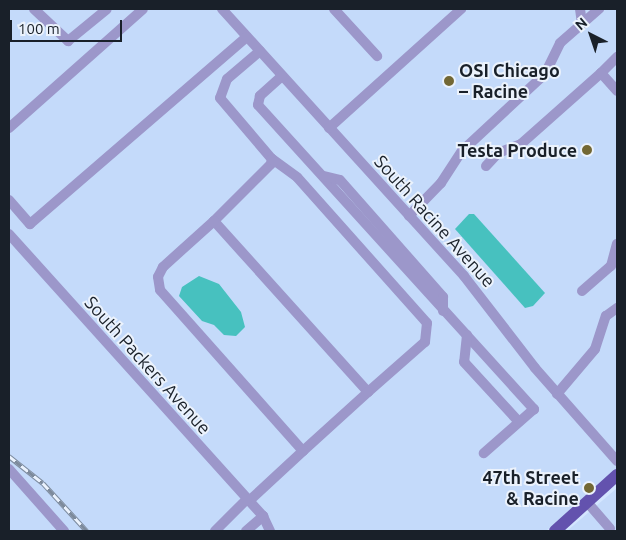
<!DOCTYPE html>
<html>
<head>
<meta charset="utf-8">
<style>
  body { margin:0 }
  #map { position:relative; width:626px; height:540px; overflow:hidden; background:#d4e6ff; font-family:Ubuntu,sans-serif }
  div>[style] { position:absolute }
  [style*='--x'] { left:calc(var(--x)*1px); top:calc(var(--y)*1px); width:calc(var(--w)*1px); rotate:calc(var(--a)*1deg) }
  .built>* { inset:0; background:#c4dafa }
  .water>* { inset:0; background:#47c1bf }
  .minor>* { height:10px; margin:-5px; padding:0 5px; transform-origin:5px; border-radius:5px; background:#9c97ca }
  .major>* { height:12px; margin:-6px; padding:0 6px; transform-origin:6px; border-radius:6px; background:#6352ae }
  .rail>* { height:4.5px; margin-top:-2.25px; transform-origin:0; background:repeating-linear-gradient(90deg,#ebf2fc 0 8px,#7d8a9b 0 16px); box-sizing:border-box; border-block:1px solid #7d8a9b }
  .dots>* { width:14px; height:14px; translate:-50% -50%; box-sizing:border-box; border:2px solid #ebf2fc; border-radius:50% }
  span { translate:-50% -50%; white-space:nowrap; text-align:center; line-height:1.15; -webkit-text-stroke:4px #ebf2fc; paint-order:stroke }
  .poi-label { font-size:18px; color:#192029; font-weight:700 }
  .left { translate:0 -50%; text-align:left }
  .right { translate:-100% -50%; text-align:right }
  .street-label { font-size:18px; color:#192029 }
  .frame { position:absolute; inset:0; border:10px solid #192029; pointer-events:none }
  .north { position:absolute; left:566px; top:10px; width:50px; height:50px; -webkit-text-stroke:4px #ebf2fc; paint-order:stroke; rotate:319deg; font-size:14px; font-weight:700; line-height:20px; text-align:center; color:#192029 }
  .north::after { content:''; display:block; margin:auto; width:18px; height:22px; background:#192029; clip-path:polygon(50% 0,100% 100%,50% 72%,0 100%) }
  .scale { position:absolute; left:10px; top:20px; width:112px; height:22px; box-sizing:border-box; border:2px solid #192029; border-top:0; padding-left:6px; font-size:15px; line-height:18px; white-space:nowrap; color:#192029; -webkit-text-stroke:4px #ebf2fc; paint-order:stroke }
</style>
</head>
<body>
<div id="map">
  <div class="built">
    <div style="clip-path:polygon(9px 9px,617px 9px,617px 468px,546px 531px,9px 531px)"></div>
    <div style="clip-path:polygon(617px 488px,617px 531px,567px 531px)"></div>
  </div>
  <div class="water">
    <div style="clip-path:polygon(469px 214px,474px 214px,545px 293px,533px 306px,525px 308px,455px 229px)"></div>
    <div style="clip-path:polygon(199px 276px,219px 284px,241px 312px,245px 327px,236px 336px,224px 335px,214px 325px,202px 321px,179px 296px,182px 287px)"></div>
  </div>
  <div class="minor">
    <div style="--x:34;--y:9;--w:47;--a:43.3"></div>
    <div style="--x:68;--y:41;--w:50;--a:-39.4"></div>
    <div style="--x:222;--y:9;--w:360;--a:47.8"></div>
    <div style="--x:464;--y:276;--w:116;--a:52.3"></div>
    <div style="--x:535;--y:368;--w:124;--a:48.6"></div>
    <div style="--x:334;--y:9;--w:64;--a:47.5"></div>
    <div style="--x:580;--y:9;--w:14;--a:82"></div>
    <div style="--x:260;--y:51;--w:43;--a:139.7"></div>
    <div style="--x:227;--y:79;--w:20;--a:110"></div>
    <div style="--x:220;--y:98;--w:80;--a:49.6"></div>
    <div style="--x:272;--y:159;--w:5;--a:101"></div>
    <div style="--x:271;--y:164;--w:81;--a:135"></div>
    <div style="--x:214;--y:221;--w:230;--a:48"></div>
    <div style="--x:368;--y:392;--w:76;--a:-41.3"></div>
    <div style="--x:425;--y:342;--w:19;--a:-84"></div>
    <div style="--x:427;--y:323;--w:195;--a:-131.7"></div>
    <div style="--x:297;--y:177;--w:31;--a:-144"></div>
    <div style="--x:601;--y:73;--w:23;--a:-45"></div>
    <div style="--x:282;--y:76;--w:30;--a:138"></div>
    <div style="--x:260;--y:96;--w:9;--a:103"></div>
    <div style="--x:258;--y:105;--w:411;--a:47.8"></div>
    <div style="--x:534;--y:409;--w:67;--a:138.7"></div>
    <div style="--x:9;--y:128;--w:179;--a:-41.6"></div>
    <div style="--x:329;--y:128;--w:178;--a:-42"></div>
    <div style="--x:486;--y:166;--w:18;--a:-47"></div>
    <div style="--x:498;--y:153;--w:25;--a:-21"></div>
    <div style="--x:521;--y:144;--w:107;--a:-41.6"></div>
    <div style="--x:601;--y:73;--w:24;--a:48"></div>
    <div style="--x:324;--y:176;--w:16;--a:14"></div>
    <div style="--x:340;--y:180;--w:156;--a:48.6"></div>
    <div style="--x:443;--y:297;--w:14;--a:90"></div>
    <div style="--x:9;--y:200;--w:32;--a:49"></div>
    <div style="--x:30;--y:224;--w:286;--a:-40.8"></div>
    <div style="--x:409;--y:216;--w:46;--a:-45.9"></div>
    <div style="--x:441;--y:183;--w:38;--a:-57"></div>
    <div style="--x:462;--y:151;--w:113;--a:-42.9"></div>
    <div style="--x:545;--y:74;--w:34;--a:-64"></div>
    <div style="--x:560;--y:43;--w:52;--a:-41.1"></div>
    <div style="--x:214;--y:221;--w:69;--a:138"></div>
    <div style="--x:163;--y:267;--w:11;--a:117"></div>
    <div style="--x:158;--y:277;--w:13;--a:81"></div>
    <div style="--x:160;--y:290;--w:215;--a:48.4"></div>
    <div style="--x:303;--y:451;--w:88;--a:-42.2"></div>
    <div style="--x:9;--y:234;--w:380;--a:48"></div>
    <div style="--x:582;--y:291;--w:38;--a:-41"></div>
    <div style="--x:611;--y:266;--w:23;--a:-75"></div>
    <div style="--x:467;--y:335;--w:27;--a:96"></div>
    <div style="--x:464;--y:362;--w:81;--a:47.5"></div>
    <div style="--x:557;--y:394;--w:59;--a:-49.8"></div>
    <div style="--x:595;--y:349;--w:35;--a:-72"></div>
    <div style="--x:606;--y:316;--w:14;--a:-36"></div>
    <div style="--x:9;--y:469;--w:83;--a:48.4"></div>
    <div style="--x:249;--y:501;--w:74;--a:-42.8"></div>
    <div style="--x:587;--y:502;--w:35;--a:49"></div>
    <div style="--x:215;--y:531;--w:45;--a:-45"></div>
    <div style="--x:246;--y:531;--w:23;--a:-41"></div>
    <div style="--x:263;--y:516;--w:17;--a:65"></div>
  </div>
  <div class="major">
    <div style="--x:555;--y:531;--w:84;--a:-42.1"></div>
  </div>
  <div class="rail">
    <div style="--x:9;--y:456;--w:43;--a:38.5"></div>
    <div style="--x:43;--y:483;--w:65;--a:47.5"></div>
  </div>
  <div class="dots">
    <div style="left:449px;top:81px;background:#726734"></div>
    <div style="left:587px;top:150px;background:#726734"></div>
    <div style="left:589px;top:488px;background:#726734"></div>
  </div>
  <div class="poi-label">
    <span class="left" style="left:459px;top:81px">OSI Chicago<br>– Racine</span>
    <span class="right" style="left:577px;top:150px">Testa Produce</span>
    <span class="right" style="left:579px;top:488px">47th Street<br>&amp; Racine</span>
  </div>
  <div class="street-label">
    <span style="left:435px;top:221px;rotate:48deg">South Racine Avenue</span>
    <span style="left:148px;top:365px;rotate:48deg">South Packers Avenue</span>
  </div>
  <div class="frame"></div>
  <div class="north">N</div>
  <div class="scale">100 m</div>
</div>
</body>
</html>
